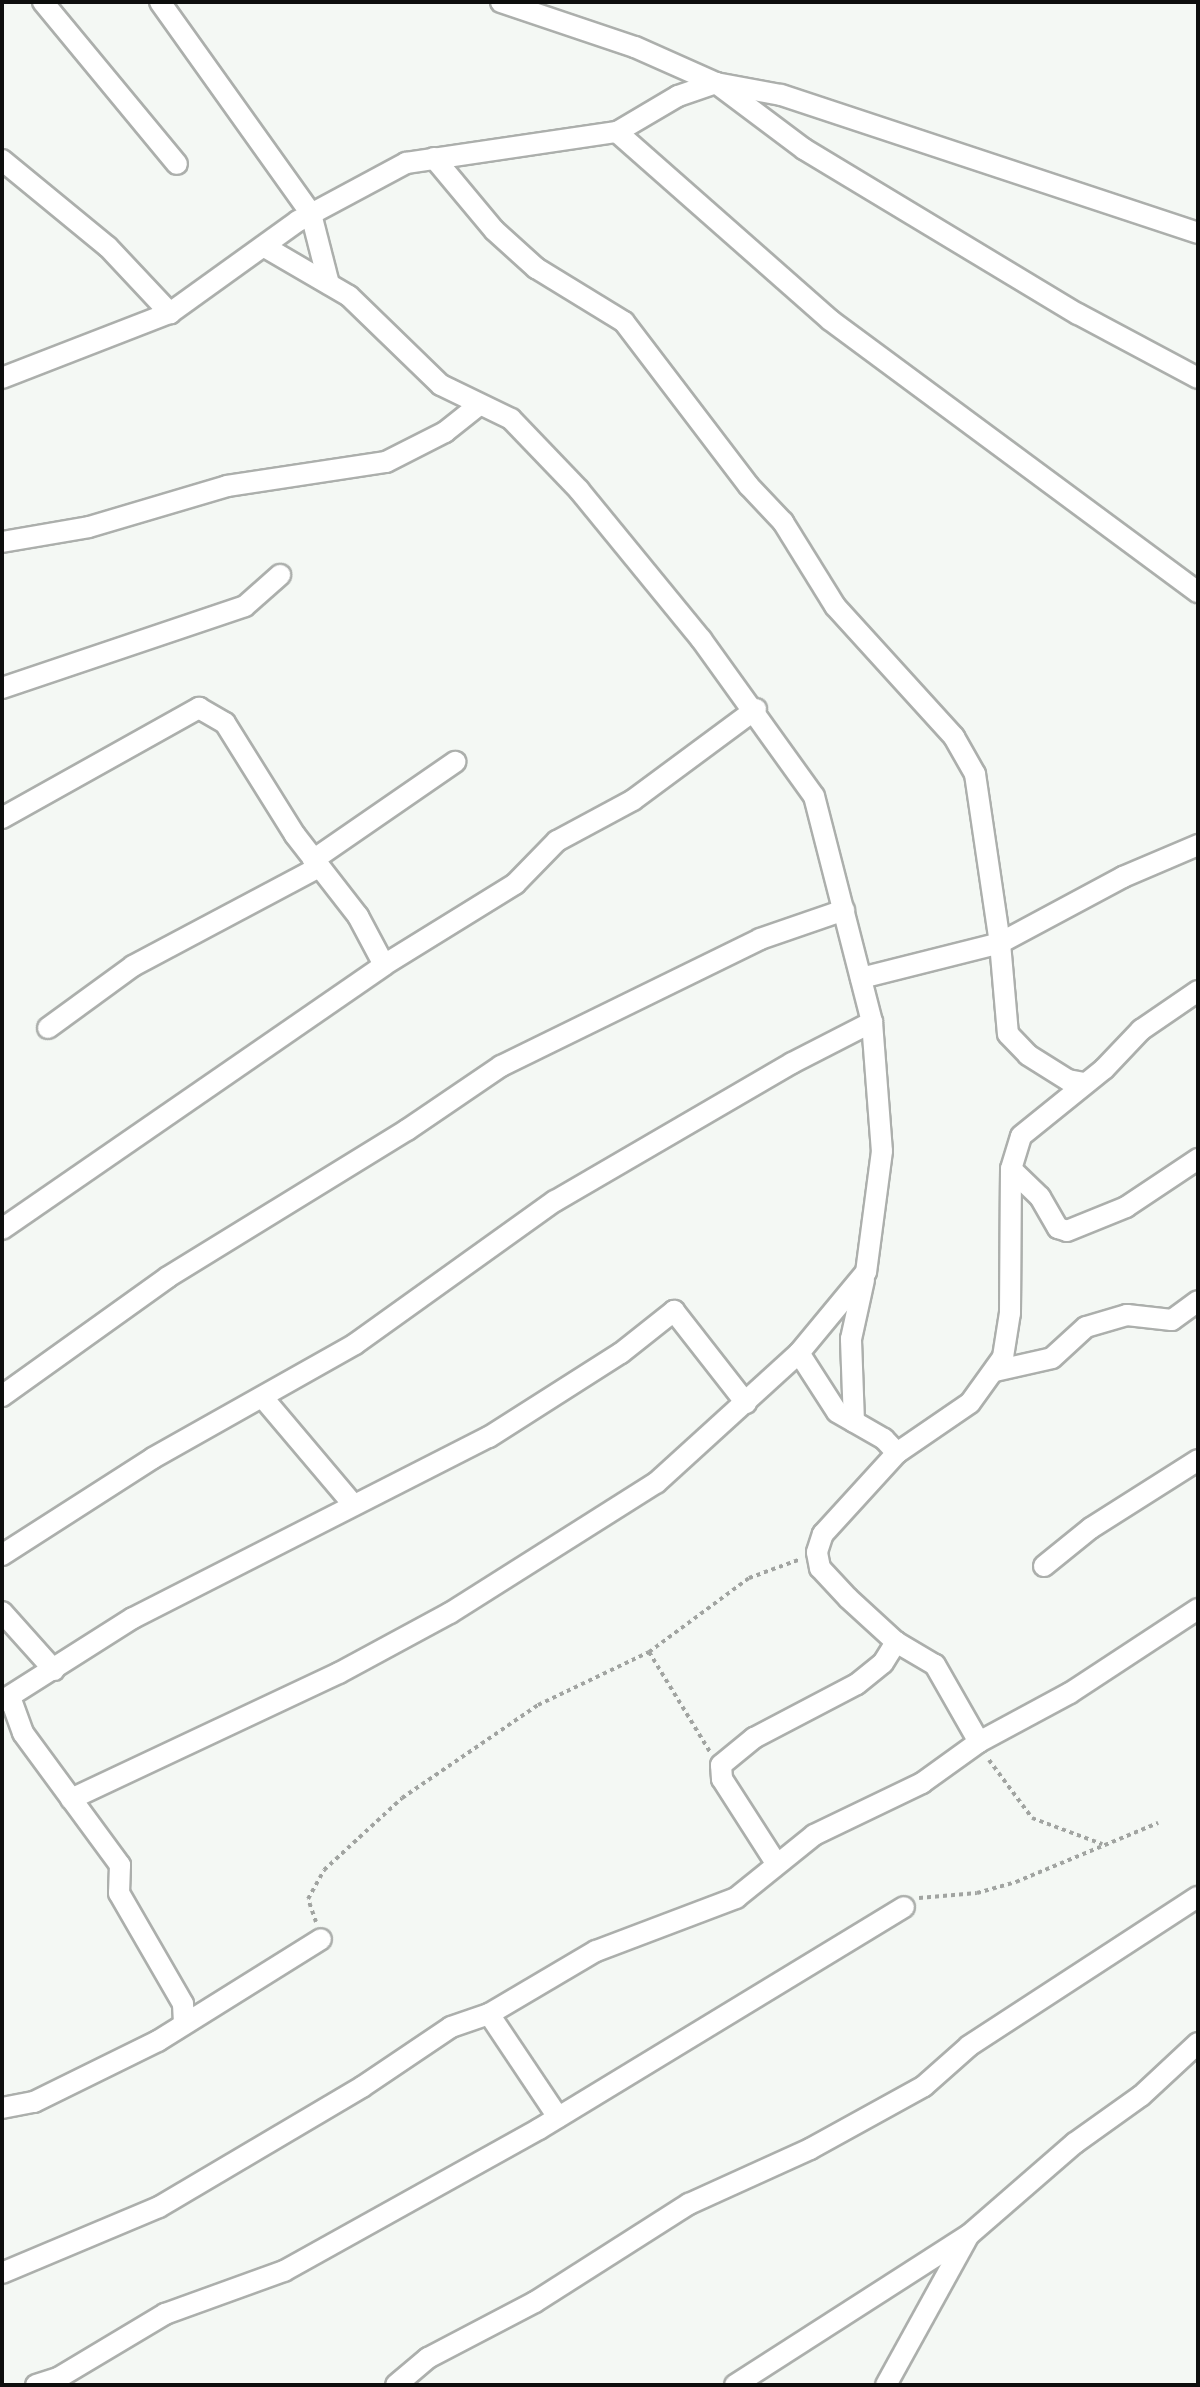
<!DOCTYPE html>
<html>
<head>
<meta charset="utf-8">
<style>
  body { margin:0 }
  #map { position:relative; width:1200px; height:2387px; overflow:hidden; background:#f4f8f4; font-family:Ubuntu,sans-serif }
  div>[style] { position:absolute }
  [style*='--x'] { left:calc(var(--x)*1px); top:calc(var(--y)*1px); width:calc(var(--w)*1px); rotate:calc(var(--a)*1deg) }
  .path>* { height:4px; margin-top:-2px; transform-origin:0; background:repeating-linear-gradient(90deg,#a1a4a1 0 4px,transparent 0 8px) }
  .roads { filter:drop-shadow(2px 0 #acafac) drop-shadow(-2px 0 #acafac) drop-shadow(0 2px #acafac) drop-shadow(0 -2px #acafac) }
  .minor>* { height:20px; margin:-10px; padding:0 10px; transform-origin:10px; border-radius:10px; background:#fff }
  span { translate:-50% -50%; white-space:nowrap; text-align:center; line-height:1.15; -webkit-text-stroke:6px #fff; paint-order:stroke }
  .frame { position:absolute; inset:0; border:4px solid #0d0e0d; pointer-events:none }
</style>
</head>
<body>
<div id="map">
  <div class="path">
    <div style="--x:649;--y:1652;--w:117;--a:58.6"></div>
    <div style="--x:989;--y:1760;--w:72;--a:53.4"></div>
    <div style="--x:1032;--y:1818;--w:75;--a:20.4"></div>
    <div style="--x:919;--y:1898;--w:58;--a:-4.9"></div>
    <div style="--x:977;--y:1893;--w:41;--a:-15.8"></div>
    <div style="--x:1016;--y:1882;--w:154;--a:-22.6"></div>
    <div style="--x:316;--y:1922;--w:24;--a:-109"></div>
    <div style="--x:308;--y:1899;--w:33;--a:-61"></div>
    <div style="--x:324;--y:1870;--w:106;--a:-42.7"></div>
    <div style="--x:402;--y:1798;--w:165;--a:-34.4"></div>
    <div style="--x:538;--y:1705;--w:123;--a:-25.5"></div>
    <div style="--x:649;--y:1652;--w:124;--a:-36.5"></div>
    <div style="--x:749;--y:1578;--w:55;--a:-20.1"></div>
  </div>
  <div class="roads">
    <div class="minor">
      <div style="--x:43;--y:2;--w:210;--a:50.4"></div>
      <div style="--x:160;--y:2;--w:260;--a:54.5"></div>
      <div style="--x:311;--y:214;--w:72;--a:75.6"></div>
      <div style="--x:501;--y:2;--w:141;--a:18.6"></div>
      <div style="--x:635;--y:47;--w:89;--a:24"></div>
      <div style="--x:716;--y:83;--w:66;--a:10.5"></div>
      <div style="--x:781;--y:95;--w:439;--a:18.3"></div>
      <div style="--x:617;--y:132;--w:284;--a:41.4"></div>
      <div style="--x:830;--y:320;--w:458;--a:36.5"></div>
      <div style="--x:434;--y:158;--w:94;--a:50.2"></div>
      <div style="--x:494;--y:230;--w:57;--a:42.1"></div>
      <div style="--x:536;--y:268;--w:103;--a:31.5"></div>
      <div style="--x:624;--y:322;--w:206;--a:52.7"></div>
      <div style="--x:749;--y:486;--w:50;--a:46.6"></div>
      <div style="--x:783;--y:522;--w:99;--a:58.2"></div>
      <div style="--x:835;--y:606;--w:177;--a:47.7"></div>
      <div style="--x:954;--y:737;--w:43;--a:60.4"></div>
      <div style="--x:975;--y:774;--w:171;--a:81.6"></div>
      <div style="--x:1000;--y:943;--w:91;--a:85"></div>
      <div style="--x:1008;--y:1034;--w:29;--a:46"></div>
      <div style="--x:1028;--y:1055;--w:47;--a:32"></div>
      <div style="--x:1068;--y:1080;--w:15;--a:11"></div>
      <div style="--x:2;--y:160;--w:137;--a:39.4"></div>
      <div style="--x:108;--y:247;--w:91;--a:46.8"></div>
      <div style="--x:265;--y:247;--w:97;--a:30.3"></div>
      <div style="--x:349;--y:296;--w:128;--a:44.1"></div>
      <div style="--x:441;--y:385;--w:78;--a:25.9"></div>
      <div style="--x:511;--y:419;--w:98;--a:46.2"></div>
      <div style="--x:579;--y:490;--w:193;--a:50.7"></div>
      <div style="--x:701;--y:639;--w:193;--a:54.3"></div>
      <div style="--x:814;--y:796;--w:233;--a:75.6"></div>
      <div style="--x:872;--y:1022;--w:129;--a:85.6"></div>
      <div style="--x:882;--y:1151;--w:122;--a:97.5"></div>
      <div style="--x:866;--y:1272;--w:105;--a:129.6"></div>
      <div style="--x:799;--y:1353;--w:70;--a:57.2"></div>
      <div style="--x:837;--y:1412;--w:54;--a:29.9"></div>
      <div style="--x:884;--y:1439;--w:19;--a:47"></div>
      <div style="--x:2;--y:378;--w:180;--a:-21.2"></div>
      <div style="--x:170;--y:313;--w:158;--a:-35.7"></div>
      <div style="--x:298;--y:221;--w:123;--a:-28.2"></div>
      <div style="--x:406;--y:163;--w:213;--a:-8.4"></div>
      <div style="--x:617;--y:132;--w:71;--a:-30.5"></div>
      <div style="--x:678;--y:96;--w:40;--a:-18.9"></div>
      <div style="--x:716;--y:83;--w:110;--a:36.9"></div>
      <div style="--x:804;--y:149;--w:320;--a:31.1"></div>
      <div style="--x:1078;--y:314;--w:136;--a:28.1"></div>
      <div style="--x:2;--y:542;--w:88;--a:-9.8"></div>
      <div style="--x:89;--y:527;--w:144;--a:-16.5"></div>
      <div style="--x:227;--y:486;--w:161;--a:-8.6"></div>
      <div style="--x:386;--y:462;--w:66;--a:-27"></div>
      <div style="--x:445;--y:432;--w:43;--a:-38.5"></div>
      <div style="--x:2;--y:688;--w:256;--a:-18.6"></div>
      <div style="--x:245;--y:606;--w:47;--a:-41.5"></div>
      <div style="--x:2;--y:818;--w:226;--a:-29.2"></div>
      <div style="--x:199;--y:708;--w:30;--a:30"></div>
      <div style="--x:225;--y:723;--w:132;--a:58"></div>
      <div style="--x:295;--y:835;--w:103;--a:52.1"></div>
      <div style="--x:358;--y:916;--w:55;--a:62"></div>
      <div style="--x:313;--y:860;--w:173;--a:-34.6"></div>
      <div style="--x:861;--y:978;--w:143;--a:-14.1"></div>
      <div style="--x:1000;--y:943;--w:140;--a:-28.2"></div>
      <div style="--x:1123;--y:877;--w:82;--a:-23.1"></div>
      <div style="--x:48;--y:1028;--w:105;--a:-36.1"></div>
      <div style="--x:133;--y:966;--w:211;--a:-28"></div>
      <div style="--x:1011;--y:1169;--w:40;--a:44"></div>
      <div style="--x:1040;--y:1197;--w:36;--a:60"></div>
      <div style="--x:1058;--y:1228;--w:9;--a:18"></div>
      <div style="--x:1067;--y:1231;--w:64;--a:-22.1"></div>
      <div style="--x:1126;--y:1207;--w:87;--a:-33.7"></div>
      <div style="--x:2;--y:1229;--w:464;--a:-34.6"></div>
      <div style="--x:384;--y:965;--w:154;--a:-31.7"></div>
      <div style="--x:515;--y:884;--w:60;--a:-45.7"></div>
      <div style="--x:557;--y:841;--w:86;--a:-28.3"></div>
      <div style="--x:633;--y:800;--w:153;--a:-36.5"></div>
      <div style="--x:995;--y:1371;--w:58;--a:-12.8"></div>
      <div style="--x:1052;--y:1358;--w:46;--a:-42.4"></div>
      <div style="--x:1086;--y:1327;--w:43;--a:-16.3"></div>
      <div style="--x:1127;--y:1315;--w:45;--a:6.3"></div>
      <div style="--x:1172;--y:1320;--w:32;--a:-36"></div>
      <div style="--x:2;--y:1396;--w:204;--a:-35.6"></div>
      <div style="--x:168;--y:1277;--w:281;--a:-31.6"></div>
      <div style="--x:407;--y:1130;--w:114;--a:-34.2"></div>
      <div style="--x:501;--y:1066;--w:288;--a:-26.1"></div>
      <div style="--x:760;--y:939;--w:89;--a:-19"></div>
      <div style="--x:264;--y:1399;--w:136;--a:49.8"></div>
      <div style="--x:854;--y:1422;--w:83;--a:-92.1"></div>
      <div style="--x:851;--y:1339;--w:60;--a:-77.6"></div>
      <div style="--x:2;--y:1555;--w:179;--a:-32.7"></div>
      <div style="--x:153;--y:1458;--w:232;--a:-29.4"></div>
      <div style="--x:355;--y:1344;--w:246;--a:-35.6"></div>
      <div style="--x:555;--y:1201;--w:274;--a:-30.2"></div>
      <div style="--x:792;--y:1063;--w:90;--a:-27.1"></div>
      <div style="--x:1044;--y:1566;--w:60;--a:-39"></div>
      <div style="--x:1091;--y:1528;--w:127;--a:-32.4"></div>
      <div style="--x:2;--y:1612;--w:78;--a:48.1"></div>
      <div style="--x:10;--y:1697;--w:38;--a:70"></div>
      <div style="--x:23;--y:1733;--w:164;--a:53.7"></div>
      <div style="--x:120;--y:1865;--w:28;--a:92"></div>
      <div style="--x:119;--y:1893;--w:128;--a:60"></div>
      <div style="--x:183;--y:2004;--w:20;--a:87"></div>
      <div style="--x:2;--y:1701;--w:155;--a:-32.4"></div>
      <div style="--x:133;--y:1618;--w:399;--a:-27"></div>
      <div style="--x:489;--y:1437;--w:156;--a:-32.5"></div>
      <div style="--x:621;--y:1353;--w:68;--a:-38.4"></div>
      <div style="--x:674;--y:1311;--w:117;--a:52"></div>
      <div style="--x:979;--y:1742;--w:89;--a:-119.7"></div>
      <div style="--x:935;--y:1665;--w:45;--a:-149.5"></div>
      <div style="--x:896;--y:1642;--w:65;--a:-137.5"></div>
      <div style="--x:848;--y:1598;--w:41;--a:-133"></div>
      <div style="--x:820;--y:1568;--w:16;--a:-101"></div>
      <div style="--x:817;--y:1552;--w:19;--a:-72"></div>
      <div style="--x:823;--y:1534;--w:110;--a:-47.6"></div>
      <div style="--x:897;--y:1453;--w:88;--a:-34.4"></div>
      <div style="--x:970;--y:1403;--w:57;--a:-54.3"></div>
      <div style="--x:1003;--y:1357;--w:45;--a:-81"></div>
      <div style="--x:1010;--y:1313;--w:144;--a:-89.6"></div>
      <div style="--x:1011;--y:1169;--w:34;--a:-73"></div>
      <div style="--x:1021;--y:1136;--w:107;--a:-38.9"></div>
      <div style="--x:1104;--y:1069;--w:54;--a:-46.5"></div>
      <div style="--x:1141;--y:1030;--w:69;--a:-34.4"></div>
      <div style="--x:71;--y:1799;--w:296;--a:-25.2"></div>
      <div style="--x:339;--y:1673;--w:126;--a:-28.4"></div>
      <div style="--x:450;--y:1613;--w:244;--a:-32.3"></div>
      <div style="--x:656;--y:1483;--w:193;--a:-42.3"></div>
      <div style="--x:776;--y:1863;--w:100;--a:-122.7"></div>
      <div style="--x:722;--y:1779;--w:14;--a:-94"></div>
      <div style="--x:721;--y:1765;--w:43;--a:-39.3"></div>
      <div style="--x:754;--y:1738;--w:116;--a:-27.7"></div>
      <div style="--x:857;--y:1684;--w:33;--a:-39"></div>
      <div style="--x:883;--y:1663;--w:25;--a:-58"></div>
      <div style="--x:489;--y:2014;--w:124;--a:56.2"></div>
      <div style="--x:2;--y:2108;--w:33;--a:-11"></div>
      <div style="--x:34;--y:2102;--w:138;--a:-26.2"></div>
      <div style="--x:158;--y:2041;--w:192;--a:-32"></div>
      <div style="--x:2;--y:2273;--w:170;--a:-22.8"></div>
      <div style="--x:159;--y:2207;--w:236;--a:-30.6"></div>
      <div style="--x:362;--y:2087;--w:107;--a:-34"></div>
      <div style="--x:451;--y:2027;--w:40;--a:-18.9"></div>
      <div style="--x:489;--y:2014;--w:124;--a:-30.5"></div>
      <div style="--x:596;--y:1951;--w:150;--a:-20.7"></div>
      <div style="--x:736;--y:1898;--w:100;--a:-38.9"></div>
      <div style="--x:814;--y:1835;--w:120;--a:-25.7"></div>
      <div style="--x:922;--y:1783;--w:70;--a:-35.7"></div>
      <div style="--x:979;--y:1742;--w:103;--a:-28.3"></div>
      <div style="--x:1070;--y:1693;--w:153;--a:-33.3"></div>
      <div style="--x:36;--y:2385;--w:23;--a:-18"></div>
      <div style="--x:58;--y:2378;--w:125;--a:-30.9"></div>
      <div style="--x:165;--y:2314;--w:127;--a:-19.9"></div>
      <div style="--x:284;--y:2271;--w:292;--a:-29.1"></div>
      <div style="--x:539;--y:2129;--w:427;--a:-31.3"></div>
      <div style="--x:396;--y:2385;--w:42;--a:-40.2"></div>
      <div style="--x:428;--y:2358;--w:121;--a:-27.6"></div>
      <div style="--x:535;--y:2302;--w:183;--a:-32.5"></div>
      <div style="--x:689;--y:2204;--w:133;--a:-24.4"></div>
      <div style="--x:810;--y:2149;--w:130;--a:-28.9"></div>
      <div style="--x:924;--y:2086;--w:60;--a:-41.6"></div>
      <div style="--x:969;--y:2046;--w:273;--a:-33.1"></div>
      <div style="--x:735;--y:2385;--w:278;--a:-32.7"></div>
      <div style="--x:969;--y:2235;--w:140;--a:-41"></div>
      <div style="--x:1075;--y:2143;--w:81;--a:-35.5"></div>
      <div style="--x:1141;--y:2096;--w:78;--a:-42.9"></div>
      <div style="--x:886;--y:2385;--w:168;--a:-61.1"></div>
    </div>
  </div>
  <div class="frame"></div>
</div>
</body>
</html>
